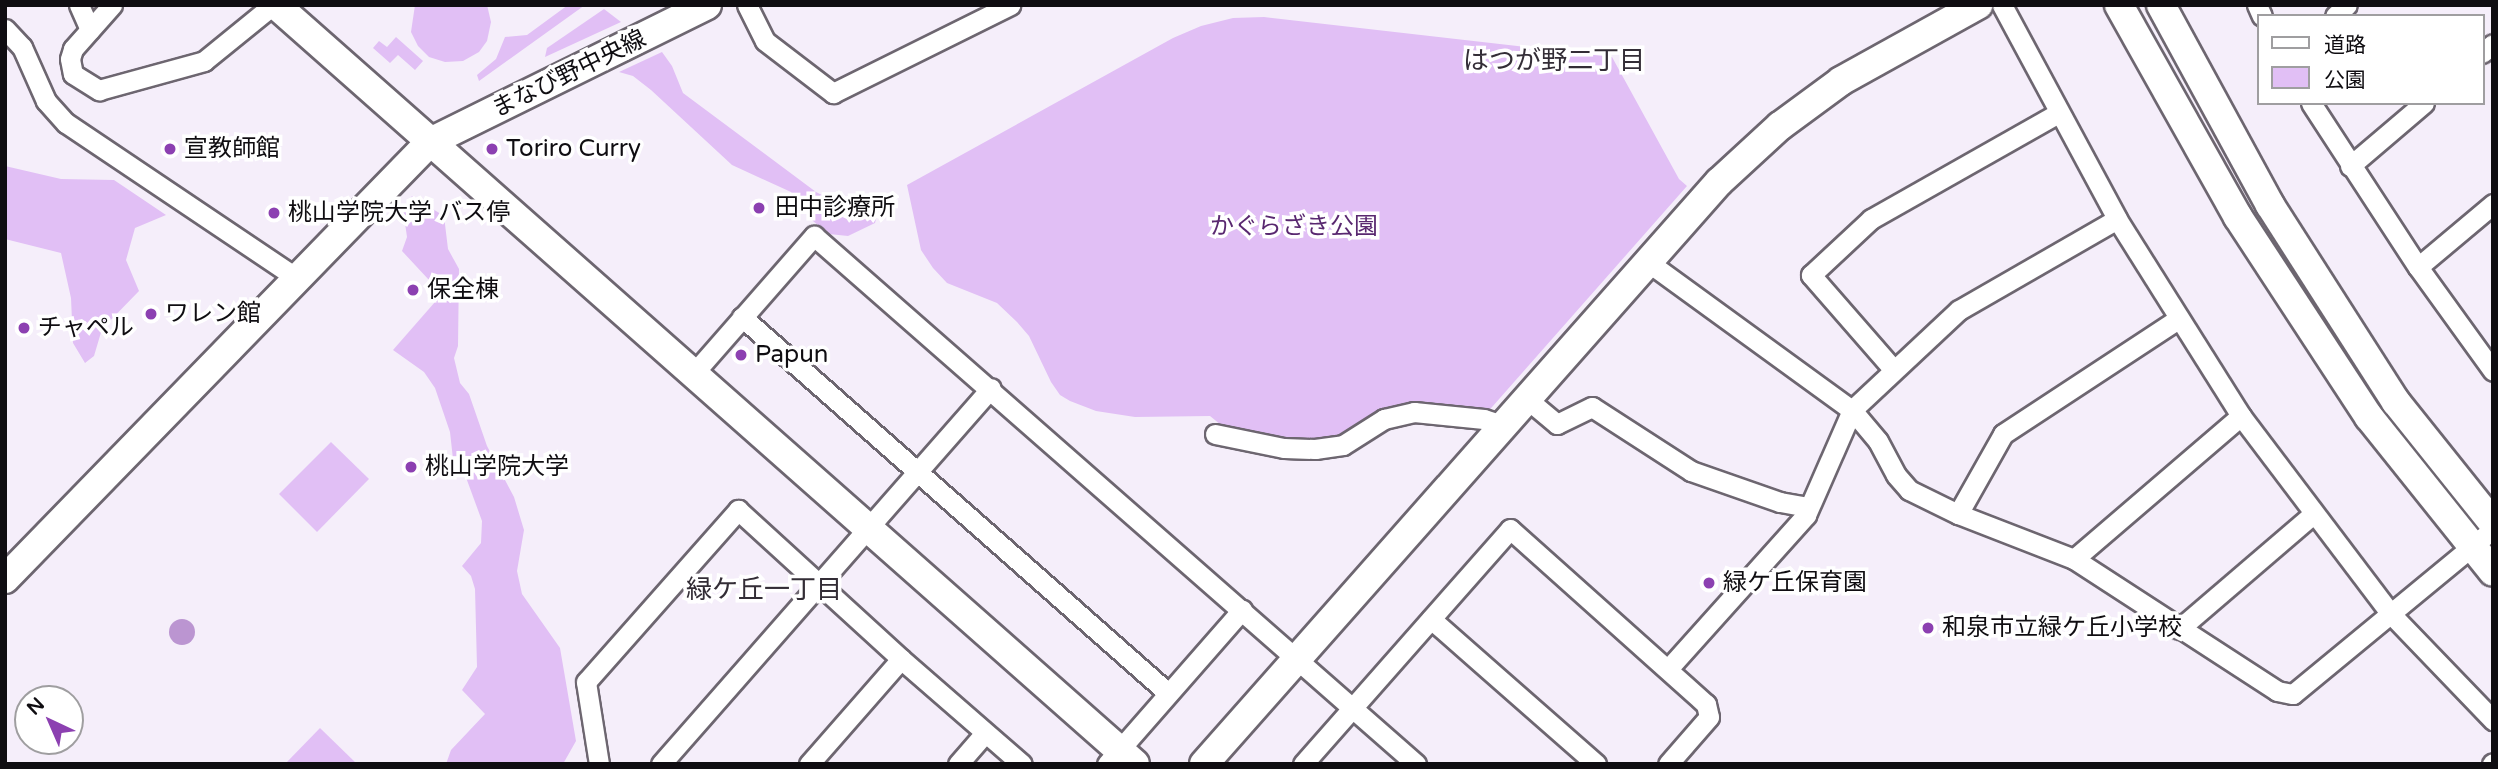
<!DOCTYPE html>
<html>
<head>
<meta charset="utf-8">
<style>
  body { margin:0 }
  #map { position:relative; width:2498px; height:769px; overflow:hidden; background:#f5eefa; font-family:"Varela Round","Noto Sans JP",sans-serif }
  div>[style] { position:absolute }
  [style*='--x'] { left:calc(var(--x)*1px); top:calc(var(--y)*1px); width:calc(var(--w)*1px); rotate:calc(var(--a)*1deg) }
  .green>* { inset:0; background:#e1bff5 }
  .water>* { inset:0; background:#bb95d1 }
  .round { border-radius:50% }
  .roads { filter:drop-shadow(2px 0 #6d6670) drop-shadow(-2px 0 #6d6670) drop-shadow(0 2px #6d6670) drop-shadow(0 -2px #6d6670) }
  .street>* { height:19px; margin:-9.5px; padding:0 9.5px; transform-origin:9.5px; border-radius:9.5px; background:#fff }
  .secondary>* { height:28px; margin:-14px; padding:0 14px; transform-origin:14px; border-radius:14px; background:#fff }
  .dots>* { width:19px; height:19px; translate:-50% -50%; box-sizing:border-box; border:4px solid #fff; border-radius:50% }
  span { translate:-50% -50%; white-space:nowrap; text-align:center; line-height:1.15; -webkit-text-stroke:7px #fff; paint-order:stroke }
  .street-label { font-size:24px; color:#0f0d11 }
  .poi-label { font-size:24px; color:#0f0d11 }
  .left { translate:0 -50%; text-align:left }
  .park-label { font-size:24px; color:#592870 }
  .neighbourhood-label { font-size:26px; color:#332d36 }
  .frame { position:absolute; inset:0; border:7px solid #0f0d11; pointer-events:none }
  .legend { position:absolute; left:2257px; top:14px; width:228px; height:91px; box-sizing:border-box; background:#fff; border:2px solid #9f9ea0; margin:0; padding:9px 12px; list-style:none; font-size:21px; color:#0f0d11 }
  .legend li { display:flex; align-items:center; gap:14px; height:35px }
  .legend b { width:35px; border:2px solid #9f9ea0 }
  .north { position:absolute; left:14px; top:685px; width:70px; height:70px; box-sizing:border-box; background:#fff; border:2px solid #9f9ea0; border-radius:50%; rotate:316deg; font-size:19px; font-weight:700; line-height:28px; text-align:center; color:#0f0d11 }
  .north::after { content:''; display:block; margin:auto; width:24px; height:32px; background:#8c40b1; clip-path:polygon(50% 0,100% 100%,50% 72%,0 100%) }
</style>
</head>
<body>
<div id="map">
  <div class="green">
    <div style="clip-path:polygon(415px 5px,487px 5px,491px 22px,487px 41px,479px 52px,463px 61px,445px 62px,429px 57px,418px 46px,411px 32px)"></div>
    <div style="clip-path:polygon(568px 5px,585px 5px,479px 81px,477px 75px,496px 59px,505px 37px,527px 35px)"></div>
    <div style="clip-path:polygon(604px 9px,621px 22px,545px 57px,547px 48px)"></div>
    <div style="clip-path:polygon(1264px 17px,1612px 57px,1679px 179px,1687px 186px,1485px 415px,1436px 409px,1339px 439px,1278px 441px,1226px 429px,1210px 416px,1135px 417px,1096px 411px,1070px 401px,1060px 395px,1051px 382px,1029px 336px,1017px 322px,997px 303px,947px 283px,933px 268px,921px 250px,907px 185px,1173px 38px,1201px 26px,1233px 18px)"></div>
    <div style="clip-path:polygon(396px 37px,423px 61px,415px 70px,398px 55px,390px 63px,373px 48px,379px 41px,387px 47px)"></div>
    <div style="clip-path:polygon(662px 52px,672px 66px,683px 93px,816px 192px,836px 202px,869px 212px,878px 211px,875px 223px,848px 236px,829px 234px,813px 221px,791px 192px,732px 165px,651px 90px,633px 76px,619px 72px)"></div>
    <div style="clip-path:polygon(5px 166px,61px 179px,114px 180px,166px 215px,135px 228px,126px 260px,139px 291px,102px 329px,94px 356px,85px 363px,73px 343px,71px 298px,61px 253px,5px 239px)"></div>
    <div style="clip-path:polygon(412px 196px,444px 216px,448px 249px,459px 269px,458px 346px,454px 358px,460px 383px,469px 394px,487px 446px,514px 497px,524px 530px,517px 571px,522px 594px,560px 648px,576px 741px,563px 764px,446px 764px,451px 750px,485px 714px,462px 690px,477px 667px,475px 589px,471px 576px,462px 566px,481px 543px,482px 521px,464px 472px,453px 459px,450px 432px,435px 388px,424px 372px,393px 350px,442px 294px,402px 251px,407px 237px,403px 209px)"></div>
    <div style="clip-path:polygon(331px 442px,369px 479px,317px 532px,279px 494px)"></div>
    <div style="clip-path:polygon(320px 728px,357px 764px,285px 764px)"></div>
  </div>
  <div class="water">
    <div class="round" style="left:169px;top:619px;width:26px;height:26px"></div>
  </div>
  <div class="roads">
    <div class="street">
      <div style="--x:79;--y:5;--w:27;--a:66"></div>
      <div style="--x:112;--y:5;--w:59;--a:131.6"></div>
      <div style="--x:73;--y:49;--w:10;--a:107"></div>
      <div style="--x:70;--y:59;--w:15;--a:79"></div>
      <div style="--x:73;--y:74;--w:31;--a:32"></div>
      <div style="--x:99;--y:90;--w:109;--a:-15.4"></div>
      <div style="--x:204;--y:61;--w:89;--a:-39.1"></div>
      <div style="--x:747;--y:5;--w:40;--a:63.4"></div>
      <div style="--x:765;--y:41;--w:86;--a:37.4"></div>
      <div style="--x:833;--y:93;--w:198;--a:-26.4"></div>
      <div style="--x:2002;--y:5;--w:243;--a:61.7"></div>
      <div style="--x:2117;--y:219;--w:233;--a:57.8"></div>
      <div style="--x:2241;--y:416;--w:247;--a:52.9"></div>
      <div style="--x:2390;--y:613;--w:149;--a:46.1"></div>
      <div style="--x:2257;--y:5;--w:12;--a:66"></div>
      <div style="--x:2335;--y:16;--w:16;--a:-43"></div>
      <div style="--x:5;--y:29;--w:25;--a:47"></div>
      <div style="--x:22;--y:47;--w:59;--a:66"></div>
      <div style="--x:46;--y:101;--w:30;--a:48"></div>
      <div style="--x:66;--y:123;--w:280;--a:33.9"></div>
      <div style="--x:2482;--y:53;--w:14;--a:-39"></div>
      <div style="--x:2311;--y:103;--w:196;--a:56.9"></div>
      <div style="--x:2418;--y:267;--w:128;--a:54.2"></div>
      <div style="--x:2350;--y:166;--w:97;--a:-40.4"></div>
      <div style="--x:1648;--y:262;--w:252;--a:36"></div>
      <div style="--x:1852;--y:410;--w:40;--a:50"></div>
      <div style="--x:1878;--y:441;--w:38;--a:62"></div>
      <div style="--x:1896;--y:475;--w:20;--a:49"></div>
      <div style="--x:1909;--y:490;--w:55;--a:26.1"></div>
      <div style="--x:1958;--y:514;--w:124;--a:21.2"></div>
      <div style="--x:2074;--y:559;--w:242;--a:33"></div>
      <div style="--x:2277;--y:691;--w:16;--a:11"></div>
      <div style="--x:2293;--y:694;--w:259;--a:-39.5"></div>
      <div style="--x:2418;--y:267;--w:98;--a:-40"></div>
      <div style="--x:742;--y:317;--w:568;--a:41.43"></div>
      <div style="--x:1893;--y:369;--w:125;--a:-131.1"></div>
      <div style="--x:1811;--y:275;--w:82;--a:-43"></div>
      <div style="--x:1871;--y:219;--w:215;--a:-29.5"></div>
      <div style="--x:693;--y:374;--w:184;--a:-48.8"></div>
      <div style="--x:814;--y:236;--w:801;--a:41.25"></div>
      <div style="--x:1527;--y:399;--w:39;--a:40"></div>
      <div style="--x:1557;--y:424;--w:39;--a:-26"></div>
      <div style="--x:1592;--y:407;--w:118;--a:32.9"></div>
      <div style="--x:1691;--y:471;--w:94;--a:19.2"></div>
      <div style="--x:1780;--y:502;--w:29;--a:10"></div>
      <div style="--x:1215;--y:434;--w:70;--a:11.5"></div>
      <div style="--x:1284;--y:448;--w:31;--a:2"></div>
      <div style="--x:1315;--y:449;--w:28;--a:-8"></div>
      <div style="--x:1343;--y:445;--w:49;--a:-32.4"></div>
      <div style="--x:1384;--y:419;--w:31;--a:-13"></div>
      <div style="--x:1414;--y:412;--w:70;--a:5.7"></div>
      <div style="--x:1484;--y:419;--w:20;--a:18"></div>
      <div style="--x:1958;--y:514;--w:92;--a:-60.6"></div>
      <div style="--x:2003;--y:434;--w:209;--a:-33.3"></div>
      <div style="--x:2074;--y:559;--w:220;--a:-40.6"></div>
      <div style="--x:1431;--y:619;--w:220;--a:41.3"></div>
      <div style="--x:2179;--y:629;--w:177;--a:-40.6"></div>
      <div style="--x:901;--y:659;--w:160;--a:41"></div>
      <div style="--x:1668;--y:669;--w:207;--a:-48.1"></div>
      <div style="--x:1806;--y:515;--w:115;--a:-66.3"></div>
      <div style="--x:1852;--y:410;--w:146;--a:-43.1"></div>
      <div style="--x:1959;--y:310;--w:182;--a:-29.9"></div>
      <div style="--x:599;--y:764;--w:83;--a:-99"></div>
      <div style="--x:586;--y:682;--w:230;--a:-48.5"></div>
      <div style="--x:738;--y:510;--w:221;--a:42.4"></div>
      <div style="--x:901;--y:659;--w:140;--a:131.2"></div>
      <div style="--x:661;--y:764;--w:500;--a:-48.73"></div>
      <div style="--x:958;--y:764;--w:41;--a:-48.9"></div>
      <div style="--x:1107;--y:764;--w:205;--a:-48.8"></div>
      <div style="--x:1303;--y:764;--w:313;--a:-48.6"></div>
      <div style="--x:1510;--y:529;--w:263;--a:41.8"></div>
      <div style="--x:1706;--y:704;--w:13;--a:77"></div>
      <div style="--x:1709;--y:717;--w:62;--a:131.1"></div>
      <div style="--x:2492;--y:764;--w:1;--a:-45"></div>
    </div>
    <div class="secondary">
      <div style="--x:276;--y:5;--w:1146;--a:41.46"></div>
      <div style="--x:2119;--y:5;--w:243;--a:60.7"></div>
      <div style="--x:2238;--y:217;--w:239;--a:56.8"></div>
      <div style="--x:2369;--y:417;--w:198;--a:51.3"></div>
      <div style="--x:2161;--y:5;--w:228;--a:61.4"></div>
      <div style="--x:2270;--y:205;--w:234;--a:57.4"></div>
      <div style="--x:2396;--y:402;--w:155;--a:51.3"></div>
      <div style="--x:5;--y:579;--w:610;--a:-45.8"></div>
      <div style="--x:430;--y:142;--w:309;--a:-26.3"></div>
      <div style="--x:1204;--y:764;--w:777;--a:-48.5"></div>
      <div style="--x:1719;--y:182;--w:83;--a:-42.6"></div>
      <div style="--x:1780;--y:126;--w:76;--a:-36.4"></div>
      <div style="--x:1841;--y:81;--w:157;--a:-29"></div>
    </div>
  </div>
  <div class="dots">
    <div style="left:170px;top:149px;background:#8c40b1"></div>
    <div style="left:492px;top:149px;background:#8c40b1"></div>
    <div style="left:759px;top:208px;background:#8c40b1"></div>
    <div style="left:274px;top:213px;background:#8c40b1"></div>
    <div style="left:413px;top:290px;background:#8c40b1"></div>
    <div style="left:151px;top:314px;background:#8c40b1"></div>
    <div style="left:24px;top:328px;background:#8c40b1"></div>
    <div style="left:741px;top:355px;background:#8c40b1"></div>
    <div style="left:411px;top:467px;background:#8c40b1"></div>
    <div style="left:1709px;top:583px;background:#8c40b1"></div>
    <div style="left:1928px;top:628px;background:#8c40b1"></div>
  </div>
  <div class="street-label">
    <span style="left:569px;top:74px;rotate:-26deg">まなび野中央線</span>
  </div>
  <div class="poi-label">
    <span class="left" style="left:184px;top:149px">宣教師館</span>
    <span class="left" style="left:506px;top:149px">Toriro Curry</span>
    <span class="left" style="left:775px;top:208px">田中診療所</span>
    <span class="left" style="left:288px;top:213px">桃山学院大学 バス停</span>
    <span class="left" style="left:427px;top:290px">保全棟</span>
    <span class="left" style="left:165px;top:314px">ワレン館</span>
    <span class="left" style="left:38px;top:328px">チャペル</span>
    <span class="left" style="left:755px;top:355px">Papun</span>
    <span class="left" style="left:425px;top:467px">桃山学院大学</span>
    <span class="left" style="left:1723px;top:583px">緑ケ丘保育園</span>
    <span class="left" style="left:1942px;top:628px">和泉市立緑ケ丘小学校</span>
  </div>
  <div class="park-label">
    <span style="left:1294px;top:227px">かぐらざき公園</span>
  </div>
  <div class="neighbourhood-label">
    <span style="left:1554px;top:61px">はつが野二丁目</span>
    <span style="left:764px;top:590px">緑ケ丘一丁目</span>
  </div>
  <div class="frame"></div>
  <ul class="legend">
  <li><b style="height:9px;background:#fff"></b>道路</li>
  <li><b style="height:19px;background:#e1bff5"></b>公園</li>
  </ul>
  <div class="north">N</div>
</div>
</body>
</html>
